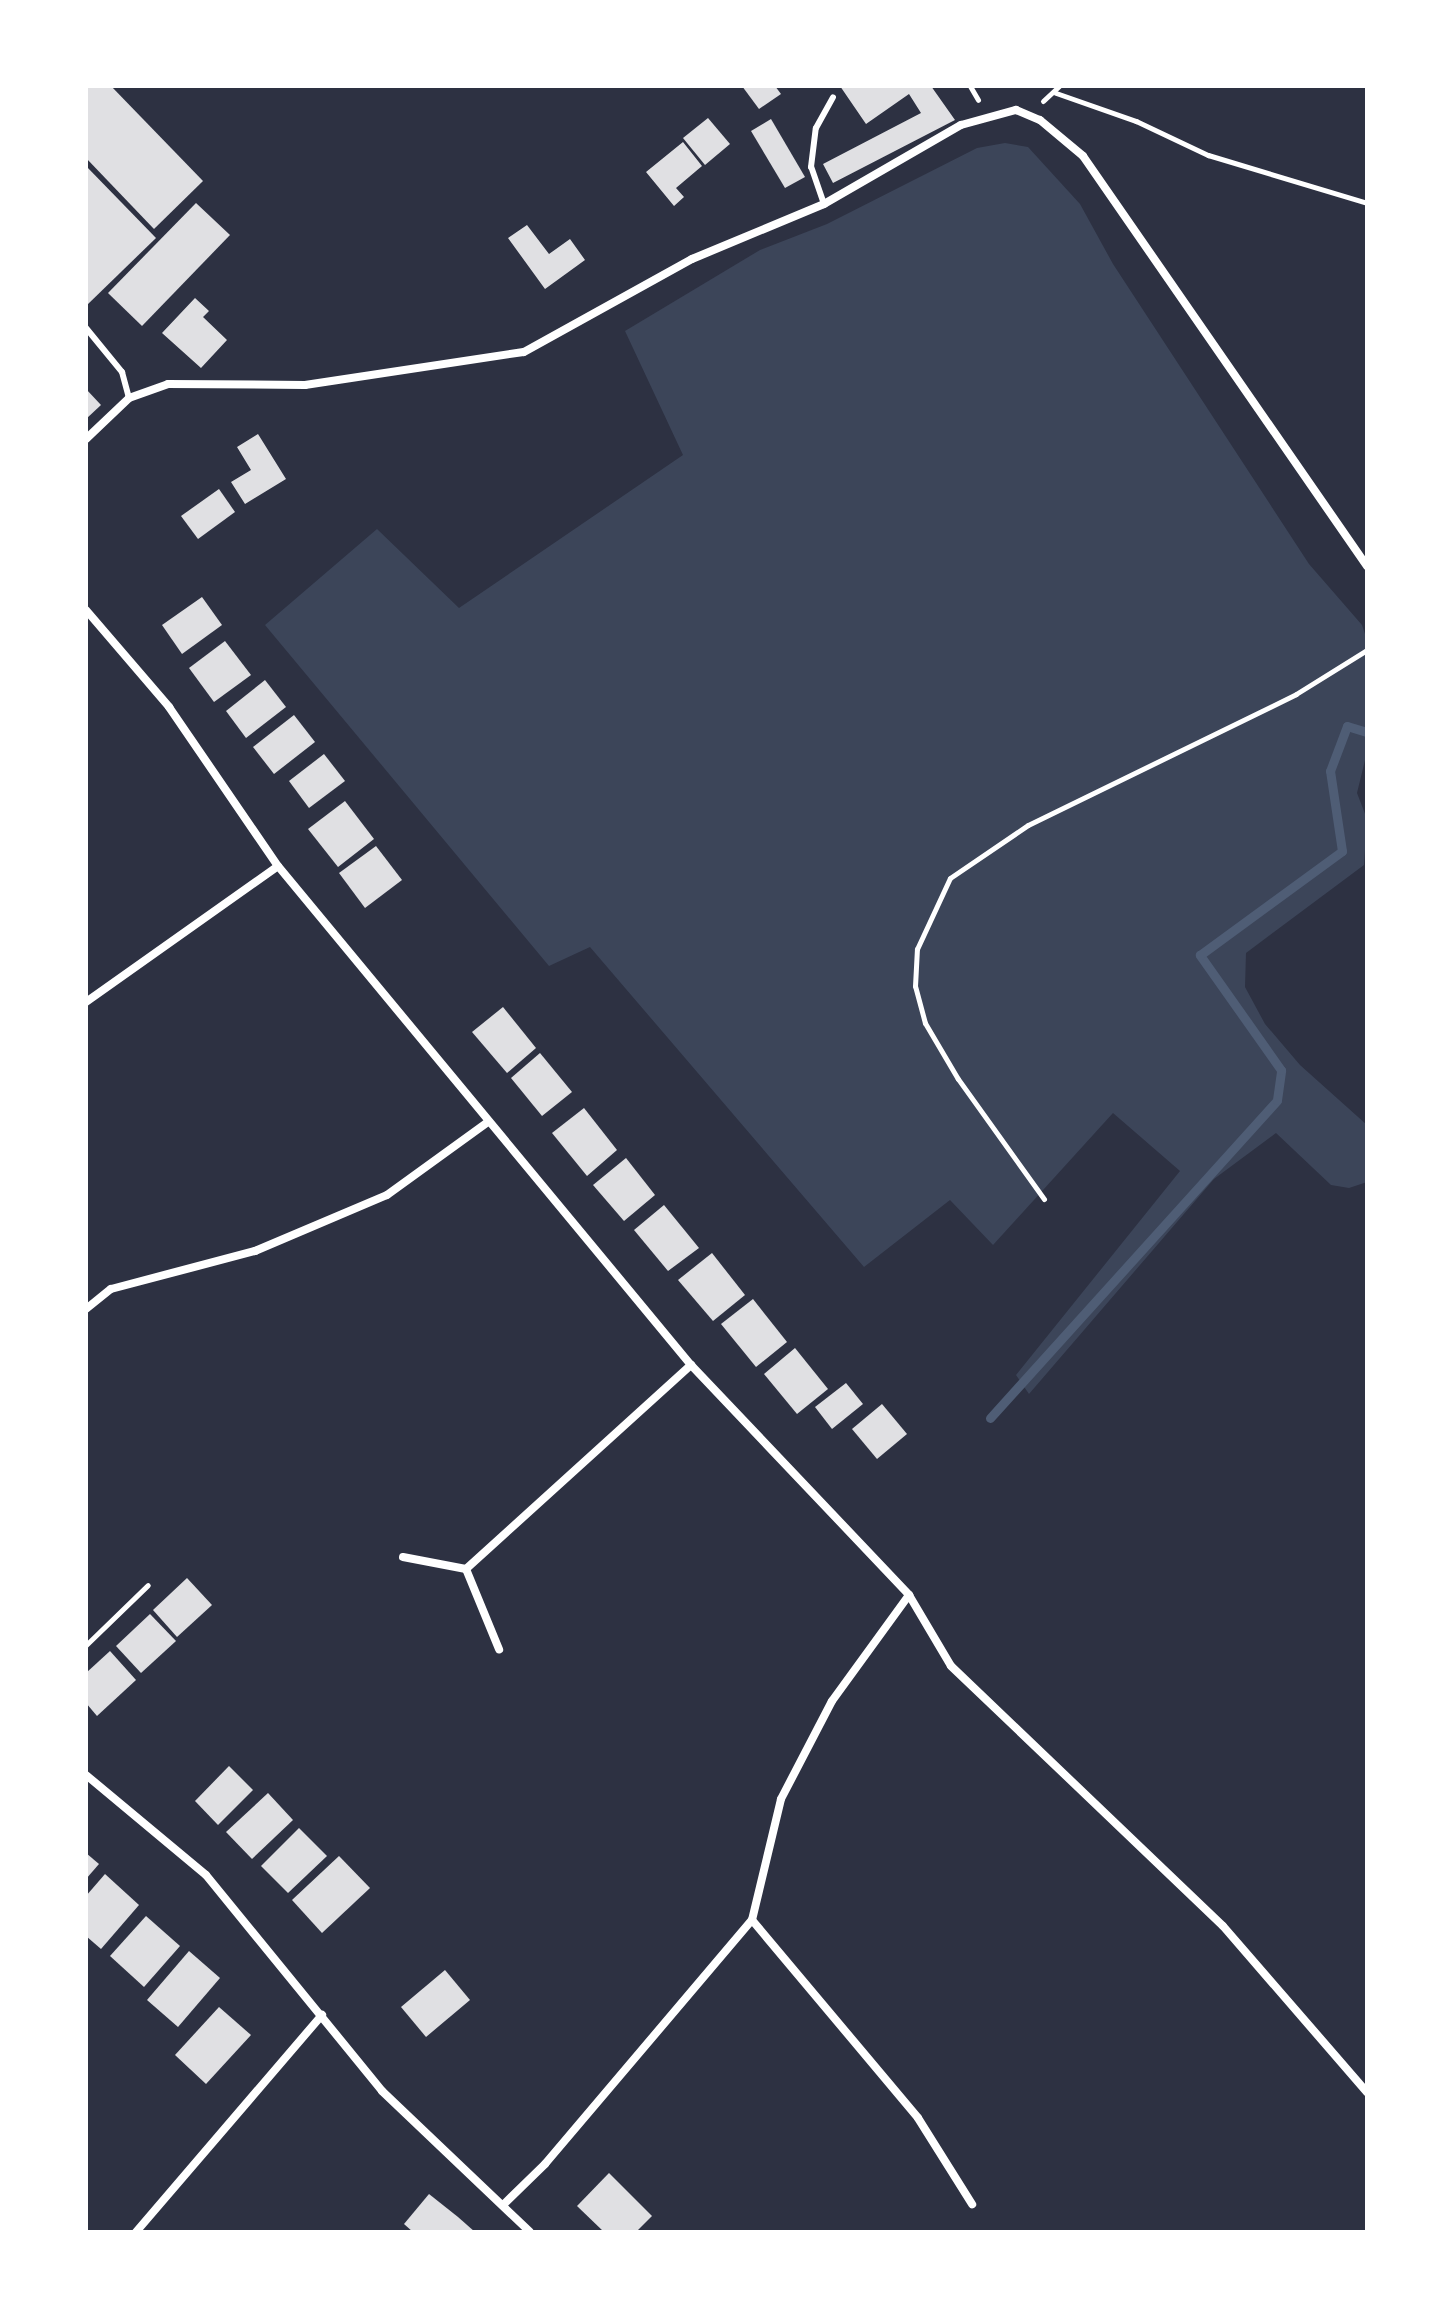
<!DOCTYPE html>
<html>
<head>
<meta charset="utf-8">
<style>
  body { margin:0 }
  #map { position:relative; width:1453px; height:2318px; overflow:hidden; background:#2d3142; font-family:"Varela Round",sans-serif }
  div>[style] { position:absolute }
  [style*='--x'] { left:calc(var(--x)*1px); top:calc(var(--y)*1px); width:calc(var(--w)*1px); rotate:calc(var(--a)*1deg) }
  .green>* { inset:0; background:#3c4559 }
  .stream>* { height:9px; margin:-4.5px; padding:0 4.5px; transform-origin:4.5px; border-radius:4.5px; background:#4f5d75 }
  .building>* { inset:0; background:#e0e0e3 }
  .path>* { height:5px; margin:-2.5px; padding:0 2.5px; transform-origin:2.5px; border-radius:2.5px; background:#fff }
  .service>* { height:6px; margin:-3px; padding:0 3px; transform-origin:3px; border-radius:3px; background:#fff }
  .minor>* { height:8px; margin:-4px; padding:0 4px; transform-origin:4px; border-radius:4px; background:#fff }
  span { translate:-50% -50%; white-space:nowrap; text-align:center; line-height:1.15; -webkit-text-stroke:6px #fff; paint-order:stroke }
  .frame { position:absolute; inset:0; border:88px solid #fff; pointer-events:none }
</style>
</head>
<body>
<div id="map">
  <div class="green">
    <div style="clip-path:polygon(1005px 143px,1028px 147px,1080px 204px,1113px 264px,1309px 564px,1362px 625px,1367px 640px,1367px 752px,1357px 793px,1367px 819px,1364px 865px,1246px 953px,1245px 987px,1265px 1024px,1300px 1065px,1367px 1125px,1367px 1182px,1349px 1188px,1331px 1185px,1276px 1133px,1214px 1179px,1029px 1394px,1016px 1375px,1180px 1171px,1113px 1113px,993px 1245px,950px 1200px,864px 1267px,590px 947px,549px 966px,265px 625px,377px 529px,459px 608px,683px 455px,625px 331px,760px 250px,827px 224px,977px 148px)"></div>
  </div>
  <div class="stream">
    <div style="--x:990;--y:1418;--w:428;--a:-47.9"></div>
    <div style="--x:1277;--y:1100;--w:30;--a:-82"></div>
    <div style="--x:1281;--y:1070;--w:141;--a:-125.2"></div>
    <div style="--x:1200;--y:955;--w:176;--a:-36.2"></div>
    <div style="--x:1342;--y:851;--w:81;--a:-98.5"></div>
    <div style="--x:1330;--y:771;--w:48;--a:-69.3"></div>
    <div style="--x:1347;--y:726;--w:21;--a:17"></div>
  </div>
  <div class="building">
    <div style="clip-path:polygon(86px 86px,111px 86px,203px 181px,154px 229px,86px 158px)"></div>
    <div style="clip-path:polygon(742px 86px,775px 86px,781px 94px,759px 109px)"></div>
    <div style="clip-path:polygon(840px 86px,931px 86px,955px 120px,833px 183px,823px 164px,921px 113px,909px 94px,866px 124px)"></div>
    <div style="clip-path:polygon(708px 118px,730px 144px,705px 165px,683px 138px)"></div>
    <div style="clip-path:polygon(771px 119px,805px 177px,785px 188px,751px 131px)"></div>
    <div style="clip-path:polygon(683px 142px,702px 166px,676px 188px,684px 197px,674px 206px,646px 172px)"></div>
    <div style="clip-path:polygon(86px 166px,156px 238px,86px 306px)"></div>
    <div style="clip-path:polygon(196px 203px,230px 235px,142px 326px,108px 293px)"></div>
    <div style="clip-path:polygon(527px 225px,549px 254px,570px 239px,585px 260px,545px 289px,508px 238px)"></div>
    <div style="clip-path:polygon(195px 298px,209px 311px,203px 317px,227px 340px,201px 368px,162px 333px)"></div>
    <div style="clip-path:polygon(86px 389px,101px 405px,86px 419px)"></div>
    <div style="clip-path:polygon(258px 434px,286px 479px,245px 504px,231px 482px,251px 470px,237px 447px)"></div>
    <div style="clip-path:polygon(219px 489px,235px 512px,198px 539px,181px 516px)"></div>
    <div style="clip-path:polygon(202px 597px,222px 625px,182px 654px,162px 625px)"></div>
    <div style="clip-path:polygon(225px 641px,251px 675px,214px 702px,189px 668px)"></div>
    <div style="clip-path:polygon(265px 680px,286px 707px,246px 738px,226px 711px)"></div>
    <div style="clip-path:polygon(294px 715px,315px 742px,274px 774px,253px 747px)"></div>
    <div style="clip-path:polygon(324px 754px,345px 781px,309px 808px,289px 781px)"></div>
    <div style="clip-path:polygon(345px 801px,374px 839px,338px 867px,308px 829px)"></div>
    <div style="clip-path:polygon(376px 846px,402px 880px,365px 908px,339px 873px)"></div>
    <div style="clip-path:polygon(503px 1007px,536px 1048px,507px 1073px,472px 1032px)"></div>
    <div style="clip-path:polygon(540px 1053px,572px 1092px,542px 1116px,511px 1078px)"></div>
    <div style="clip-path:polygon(584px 1108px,617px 1150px,587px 1176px,552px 1133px)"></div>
    <div style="clip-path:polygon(626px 1158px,655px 1195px,624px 1221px,593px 1185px)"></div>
    <div style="clip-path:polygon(664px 1205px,699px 1248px,668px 1271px,634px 1230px)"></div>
    <div style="clip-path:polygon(712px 1253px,745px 1295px,713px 1321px,678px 1280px)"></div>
    <div style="clip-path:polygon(753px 1299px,787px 1342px,756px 1367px,721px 1324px)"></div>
    <div style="clip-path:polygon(795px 1348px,828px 1389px,797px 1414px,764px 1374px)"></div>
    <div style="clip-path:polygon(846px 1383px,863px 1404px,832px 1429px,815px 1407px)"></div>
    <div style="clip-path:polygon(882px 1404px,907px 1434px,877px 1459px,852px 1429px)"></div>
    <div style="clip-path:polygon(187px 1578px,212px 1605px,177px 1637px,153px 1610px)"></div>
    <div style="clip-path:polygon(150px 1614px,176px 1641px,141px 1673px,116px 1646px)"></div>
    <div style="clip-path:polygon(110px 1651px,136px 1680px,97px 1716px,86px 1703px,86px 1673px)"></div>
    <div style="clip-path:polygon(229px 1766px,253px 1790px,218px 1825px,195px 1801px)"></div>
    <div style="clip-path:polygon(268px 1793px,293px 1820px,252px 1859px,226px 1832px)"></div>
    <div style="clip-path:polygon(299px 1828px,327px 1856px,288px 1893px,261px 1866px)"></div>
    <div style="clip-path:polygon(86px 1853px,99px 1864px,86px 1879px)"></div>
    <div style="clip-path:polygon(339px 1856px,370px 1888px,322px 1933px,292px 1900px)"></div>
    <div style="clip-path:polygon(105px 1874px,139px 1905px,101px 1949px,86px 1936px,86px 1896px)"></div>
    <div style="clip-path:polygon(146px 1916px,180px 1946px,144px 1987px,110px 1956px)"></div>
    <div style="clip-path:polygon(189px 1951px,220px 1978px,178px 2027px,147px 2000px)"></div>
    <div style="clip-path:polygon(445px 1970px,470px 2000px,426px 2037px,401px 2007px)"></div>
    <div style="clip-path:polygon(219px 2007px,251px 2035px,206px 2084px,175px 2055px)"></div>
    <div style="clip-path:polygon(609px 2173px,652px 2216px,636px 2232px,604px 2232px,577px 2206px)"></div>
    <div style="clip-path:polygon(429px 2194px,458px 2217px,475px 2232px,413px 2232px,404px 2224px)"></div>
  </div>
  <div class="path">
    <div style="--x:970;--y:86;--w:16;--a:60"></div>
    <div style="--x:1056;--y:93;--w:85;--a:19.3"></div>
    <div style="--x:1136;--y:121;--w:80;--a:25.3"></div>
    <div style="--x:1208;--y:155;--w:166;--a:16.8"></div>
    <div style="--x:1043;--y:101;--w:22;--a:-43"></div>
    <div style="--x:1044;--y:1199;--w:148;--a:-125.6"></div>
    <div style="--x:958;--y:1079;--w:65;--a:-120.5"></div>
    <div style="--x:925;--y:1023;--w:38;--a:-105"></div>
    <div style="--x:915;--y:986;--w:37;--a:-87"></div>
    <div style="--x:917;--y:949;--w:78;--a:-65.1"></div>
    <div style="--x:950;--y:878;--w:94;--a:-34.2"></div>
    <div style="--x:1028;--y:825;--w:298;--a:-26"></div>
    <div style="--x:1296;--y:694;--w:84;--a:-31.8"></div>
    <div style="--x:86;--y:1645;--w:86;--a:-44.1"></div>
  </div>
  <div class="service">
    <div style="--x:824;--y:204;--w:39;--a:-109"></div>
    <div style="--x:811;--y:167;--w:39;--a:-83"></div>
    <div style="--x:816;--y:128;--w:35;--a:-61"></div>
    <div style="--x:86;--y:328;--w:57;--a:50.7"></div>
    <div style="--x:122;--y:372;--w:27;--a:75"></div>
  </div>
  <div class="minor">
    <div style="--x:86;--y:439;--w:59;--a:-43.6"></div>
    <div style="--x:129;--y:398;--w:41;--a:-19.7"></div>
    <div style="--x:168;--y:384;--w:137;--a:0.4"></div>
    <div style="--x:305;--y:385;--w:221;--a:-8.6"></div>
    <div style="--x:524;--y:352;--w:192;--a:-29"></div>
    <div style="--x:692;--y:259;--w:143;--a:-22.6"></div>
    <div style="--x:824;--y:204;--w:158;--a:-30"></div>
    <div style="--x:961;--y:125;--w:57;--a:-15.3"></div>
    <div style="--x:1016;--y:110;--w:26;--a:23"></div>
    <div style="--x:1040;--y:120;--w:56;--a:39.9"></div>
    <div style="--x:1083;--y:156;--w:499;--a:55.3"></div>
    <div style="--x:86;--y:610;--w:128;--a:49.4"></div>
    <div style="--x:169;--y:707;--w:193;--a:55.6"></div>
    <div style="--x:278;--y:866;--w:648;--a:50.39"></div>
    <div style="--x:691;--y:1365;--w:317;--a:46.5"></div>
    <div style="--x:909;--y:1595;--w:82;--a:59.4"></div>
    <div style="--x:951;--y:1666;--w:376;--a:43.7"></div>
    <div style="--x:1223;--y:1926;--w:220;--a:49.1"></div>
    <div style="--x:86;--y:1002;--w:235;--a:-35.3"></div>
    <div style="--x:86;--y:1309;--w:32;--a:-39"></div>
    <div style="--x:111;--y:1289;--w:149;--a:-14.8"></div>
    <div style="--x:255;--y:1251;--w:143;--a:-23"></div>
    <div style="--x:387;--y:1195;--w:125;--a:-35.9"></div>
    <div style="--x:403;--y:1557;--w:64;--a:10.8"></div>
    <div style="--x:466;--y:1569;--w:87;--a:67.6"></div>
    <div style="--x:466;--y:1569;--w:304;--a:-42.2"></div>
    <div style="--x:86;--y:1775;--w:156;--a:39.8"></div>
    <div style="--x:206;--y:1875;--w:279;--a:50.8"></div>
    <div style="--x:382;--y:2091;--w:204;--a:43.6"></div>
    <div style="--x:752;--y:1920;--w:258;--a:50"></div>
    <div style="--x:918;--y:2118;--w:102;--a:57.9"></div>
    <div style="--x:503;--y:2205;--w:59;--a:-44.3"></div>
    <div style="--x:545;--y:2164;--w:320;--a:-49.7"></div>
    <div style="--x:752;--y:1920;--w:124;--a:-76.5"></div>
    <div style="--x:781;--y:1799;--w:110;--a:-62.5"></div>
    <div style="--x:832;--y:1701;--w:131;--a:-54"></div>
    <div style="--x:136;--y:2232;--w:286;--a:-49.4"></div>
  </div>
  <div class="frame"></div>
</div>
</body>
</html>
